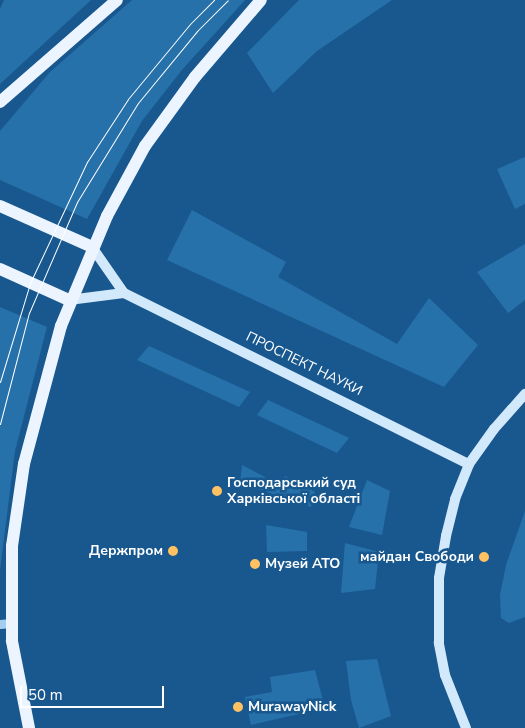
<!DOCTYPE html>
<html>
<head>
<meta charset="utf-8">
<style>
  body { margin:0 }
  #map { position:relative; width:525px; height:728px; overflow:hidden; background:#18588f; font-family:"Nunito Sans",sans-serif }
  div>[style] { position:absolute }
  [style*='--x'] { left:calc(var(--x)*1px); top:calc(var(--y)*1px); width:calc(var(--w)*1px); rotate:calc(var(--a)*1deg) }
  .green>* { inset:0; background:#2771ab }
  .tertiary>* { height:9px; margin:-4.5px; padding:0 4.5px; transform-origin:4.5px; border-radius:4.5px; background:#a4ceef }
  .secondary>* { height:10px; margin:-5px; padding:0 5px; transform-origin:5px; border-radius:5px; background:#d2e8fb }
  .primary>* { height:12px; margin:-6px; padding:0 6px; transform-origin:6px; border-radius:6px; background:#ecf5ff }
  .tram>* { height:1px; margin:-0.5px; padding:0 0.5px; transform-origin:0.5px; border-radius:0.5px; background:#fff }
  .dots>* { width:14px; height:14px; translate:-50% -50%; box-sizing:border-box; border:2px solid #18588f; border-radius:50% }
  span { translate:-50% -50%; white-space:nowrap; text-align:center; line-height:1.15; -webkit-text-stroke:5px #18588f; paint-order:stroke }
  .street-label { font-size:14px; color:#fff }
  .poi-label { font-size:14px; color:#fff; font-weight:700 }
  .left { translate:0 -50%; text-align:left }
  .right { translate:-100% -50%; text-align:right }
  .scale { position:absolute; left:20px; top:686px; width:144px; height:22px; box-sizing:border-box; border:2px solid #fff; border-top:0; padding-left:6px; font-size:15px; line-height:18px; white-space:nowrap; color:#fff; -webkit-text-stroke:4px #18588f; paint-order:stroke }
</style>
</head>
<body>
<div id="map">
  <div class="green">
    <div style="clip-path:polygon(4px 0,91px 0,0 84px,0 9px)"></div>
    <div style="clip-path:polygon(132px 0,245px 0,181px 71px,142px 121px,87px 219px,0 180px,0 131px,50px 72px)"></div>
    <div style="clip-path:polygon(299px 0,392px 0,317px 51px,273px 93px,247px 53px)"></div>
    <div style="clip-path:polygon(525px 157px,525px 204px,515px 209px,497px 169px)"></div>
    <div style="clip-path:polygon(192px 210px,286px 262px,278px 277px,397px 344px,429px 298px,478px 345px,444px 387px,167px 260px)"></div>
    <div style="clip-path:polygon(525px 244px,525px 300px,508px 313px,477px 272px)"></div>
    <div style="clip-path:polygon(0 307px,47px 327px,15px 451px,0 570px)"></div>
    <div style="clip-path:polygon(149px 346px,250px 392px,239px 407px,137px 360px)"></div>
    <div style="clip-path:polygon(268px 400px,349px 438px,337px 453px,257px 415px)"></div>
    <div style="clip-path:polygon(242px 465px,280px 485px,285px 476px,315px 492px,311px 507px,240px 483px)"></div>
    <div style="clip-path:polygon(367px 480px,390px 491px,382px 535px,349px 527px)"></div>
    <div style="clip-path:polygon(525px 511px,525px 617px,509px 623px,501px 618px,500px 595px,506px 565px)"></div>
    <div style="clip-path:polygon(266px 525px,307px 532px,307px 551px,267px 552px)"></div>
    <div style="clip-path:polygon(345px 543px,379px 552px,375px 589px,341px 593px)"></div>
    <div style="clip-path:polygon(377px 659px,391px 716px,359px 728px,351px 700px,346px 661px)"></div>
    <div style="clip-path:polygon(315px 670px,325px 708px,251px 725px,245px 697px,272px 692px,270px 677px)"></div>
  </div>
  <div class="tertiary">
    <div style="--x:0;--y:624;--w:12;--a:-5"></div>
  </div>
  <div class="secondary">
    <div style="--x:92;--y:247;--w:56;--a:55.2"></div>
    <div style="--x:69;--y:300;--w:55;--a:-7.3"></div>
    <div style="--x:124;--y:293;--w:385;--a:26.4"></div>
    <div style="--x:466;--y:728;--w:57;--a:-111.6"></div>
    <div style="--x:445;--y:675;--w:33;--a:-101"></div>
    <div style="--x:439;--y:643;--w:65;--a:-90"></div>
    <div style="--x:439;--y:578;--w:43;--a:-80.5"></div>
    <div style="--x:446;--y:536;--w:38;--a:-76"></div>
    <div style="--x:455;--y:499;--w:38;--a:-68"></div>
    <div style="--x:469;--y:464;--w:43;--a:-54.5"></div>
    <div style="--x:494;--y:429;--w:47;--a:-48.5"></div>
  </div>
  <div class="primary">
    <div style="--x:0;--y:102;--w:155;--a:-41.1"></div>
    <div style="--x:0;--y:206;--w:101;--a:24"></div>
    <div style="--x:0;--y:269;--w:76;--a:24.2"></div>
    <div style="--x:29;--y:728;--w:89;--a:-101.1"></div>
    <div style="--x:12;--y:641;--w:95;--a:-90"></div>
    <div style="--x:12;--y:546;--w:83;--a:-81.7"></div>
    <div style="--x:24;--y:464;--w:143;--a:-75"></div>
    <div style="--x:61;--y:326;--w:119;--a:-67.3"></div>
    <div style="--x:107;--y:216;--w:80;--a:-61.5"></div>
    <div style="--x:145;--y:146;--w:85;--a:-54.1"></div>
    <div style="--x:195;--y:77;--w:101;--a:-49.4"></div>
  </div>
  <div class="tram">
    <div style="--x:0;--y:382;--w:103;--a:-73.1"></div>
    <div style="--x:30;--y:283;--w:134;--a:-64.8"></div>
    <div style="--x:87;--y:162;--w:75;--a:-56.9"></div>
    <div style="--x:128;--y:99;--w:97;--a:-50.4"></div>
    <div style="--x:190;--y:24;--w:34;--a:-45"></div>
    <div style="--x:0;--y:424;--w:115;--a:-75.4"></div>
    <div style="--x:29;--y:313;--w:121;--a:-66.6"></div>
    <div style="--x:77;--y:202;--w:116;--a:-58.4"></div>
    <div style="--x:138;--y:103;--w:94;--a:-50.6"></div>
    <div style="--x:198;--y:30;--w:42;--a:-45"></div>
  </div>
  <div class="dots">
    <div style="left:217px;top:491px;background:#ffc162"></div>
    <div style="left:173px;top:551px;background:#ffc162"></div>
    <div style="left:484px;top:557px;background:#ffc162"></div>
    <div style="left:255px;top:564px;background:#ffc162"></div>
    <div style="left:238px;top:707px;background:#ffc162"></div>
  </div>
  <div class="street-label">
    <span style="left:304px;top:364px;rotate:26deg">ПРОСПЕКТ НАУКИ</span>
  </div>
  <div class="poi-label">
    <span class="left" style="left:227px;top:491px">Господарський суд<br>Харківської області</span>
    <span class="right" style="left:163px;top:551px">Держпром</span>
    <span class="right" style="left:474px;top:557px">майдан Свободи</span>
    <span class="left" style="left:265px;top:564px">Музей АТО</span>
    <span class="left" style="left:248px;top:707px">MurawayNick</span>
  </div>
  <div class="scale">50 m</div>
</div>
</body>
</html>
